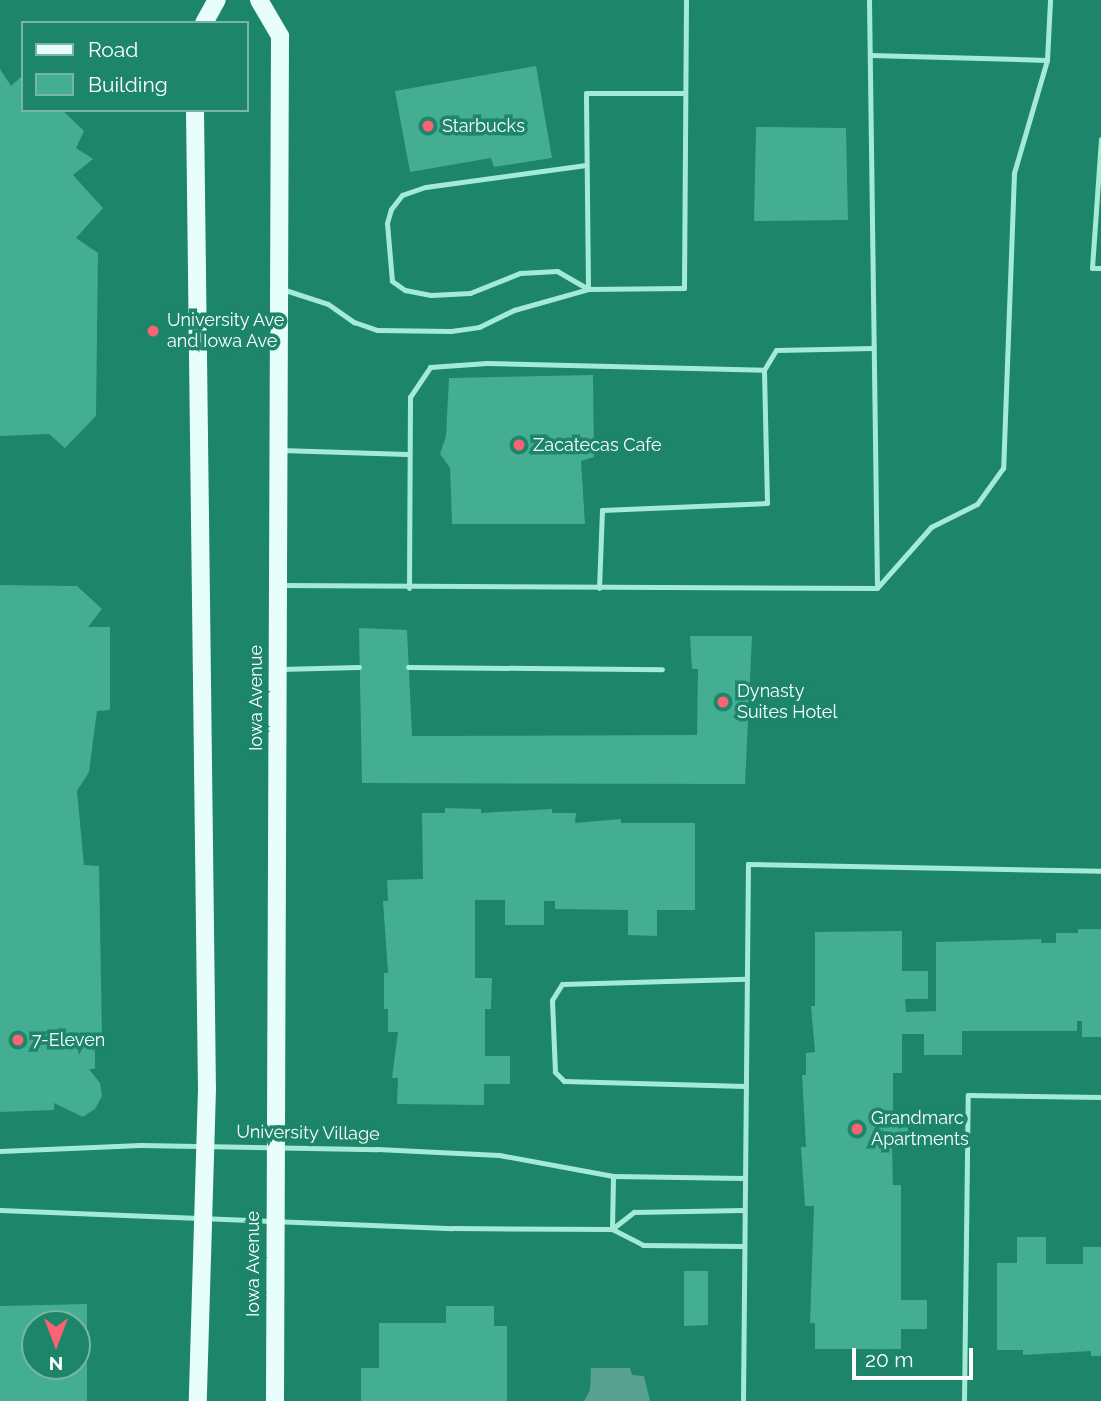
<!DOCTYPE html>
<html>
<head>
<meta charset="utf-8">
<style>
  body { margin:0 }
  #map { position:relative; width:1101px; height:1401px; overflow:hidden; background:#1c856a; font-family:Raleway,sans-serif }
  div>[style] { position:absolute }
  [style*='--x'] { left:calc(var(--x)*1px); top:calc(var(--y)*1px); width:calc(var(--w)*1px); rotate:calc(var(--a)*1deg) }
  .water>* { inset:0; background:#58a28f }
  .building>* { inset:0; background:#44ae92 }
  .lane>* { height:5px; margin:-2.5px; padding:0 2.5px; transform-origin:2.5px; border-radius:2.5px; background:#a4ebd7 }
  .primary>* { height:18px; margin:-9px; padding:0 9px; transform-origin:9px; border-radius:9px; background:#e8fefa }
  .dots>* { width:19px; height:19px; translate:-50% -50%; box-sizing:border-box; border:4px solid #1c856a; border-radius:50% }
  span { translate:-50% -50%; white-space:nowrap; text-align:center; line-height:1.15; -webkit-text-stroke:7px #1c856a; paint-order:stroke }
  .poi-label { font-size:18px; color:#fff }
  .left { translate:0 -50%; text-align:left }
  .street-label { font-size:18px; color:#fff }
  .legend { position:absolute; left:21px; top:21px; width:228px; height:91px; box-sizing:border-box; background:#1c856a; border:2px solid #77b6a6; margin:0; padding:9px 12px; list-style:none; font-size:21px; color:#fff }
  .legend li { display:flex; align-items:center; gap:14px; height:35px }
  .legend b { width:35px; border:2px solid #77b6a6 }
  .north { position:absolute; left:21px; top:1310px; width:70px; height:70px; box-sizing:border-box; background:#1c856a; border:2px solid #77b6a6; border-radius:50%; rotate:180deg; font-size:19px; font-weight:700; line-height:28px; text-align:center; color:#fff }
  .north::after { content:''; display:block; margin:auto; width:24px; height:32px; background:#fb6273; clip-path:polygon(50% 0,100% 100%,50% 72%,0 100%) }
  .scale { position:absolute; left:852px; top:1348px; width:121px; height:32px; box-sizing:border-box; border:4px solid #fff; border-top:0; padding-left:9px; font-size:21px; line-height:24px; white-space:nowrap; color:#fff; -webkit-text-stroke:5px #1c856a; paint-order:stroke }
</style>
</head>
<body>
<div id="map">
  <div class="water">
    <div style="clip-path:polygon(591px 1368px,630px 1368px,632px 1375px,644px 1376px,650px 1401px,584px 1401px,590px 1390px)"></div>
  </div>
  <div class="building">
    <div style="clip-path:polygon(536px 66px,552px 158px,494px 167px,491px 158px,410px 172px,395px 91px)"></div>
    <div style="clip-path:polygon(0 69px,11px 86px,23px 75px,23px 110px,62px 110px,84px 131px,76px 148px,93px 159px,73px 175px,103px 208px,76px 238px,98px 253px,96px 416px,65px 448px,49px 434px,0 436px)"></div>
    <div style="clip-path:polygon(756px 127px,846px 128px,848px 220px,754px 221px)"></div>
    <div style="clip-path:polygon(593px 375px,594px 457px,581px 461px,585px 524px,452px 524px,450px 468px,440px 454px,446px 436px,449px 378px)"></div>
    <div style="clip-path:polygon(0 585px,77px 586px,102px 609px,88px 627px,110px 627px,110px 710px,97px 711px,89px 772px,77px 791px,84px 865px,99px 866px,102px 1035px,95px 1035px,95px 1069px,89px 1069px,100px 1083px,102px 1096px,95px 1109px,83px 1117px,54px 1103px,54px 1110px,0 1112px)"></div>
    <div style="clip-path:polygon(359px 628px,407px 630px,412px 736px,697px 735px,698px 669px,692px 669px,690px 636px,752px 636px,745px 784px,362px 783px)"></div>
    <div style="clip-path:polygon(445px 808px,481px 809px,481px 813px,552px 809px,552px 813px,576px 813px,575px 823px,621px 819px,621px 823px,695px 823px,695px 910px,657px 910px,657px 936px,628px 935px,628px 910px,555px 909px,555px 901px,544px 901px,544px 925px,505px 925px,505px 900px,475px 900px,475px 978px,492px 978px,491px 1009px,485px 1009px,485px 1056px,510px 1056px,510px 1084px,484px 1084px,484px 1105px,397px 1104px,398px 1078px,392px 1078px,398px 1032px,388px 1032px,388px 1009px,384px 1009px,384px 973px,388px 973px,383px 901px,388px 901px,387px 880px,423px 879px,422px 813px,445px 813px)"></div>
    <div style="clip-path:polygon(1078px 929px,1101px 929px,1101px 1037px,1082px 1037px,1082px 1021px,1077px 1021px,1077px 1031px,962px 1031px,962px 1055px,924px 1055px,924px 1034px,902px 1034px,902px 1073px,893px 1073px,893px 1113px,908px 1113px,908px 1145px,892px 1145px,893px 1185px,901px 1185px,901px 1300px,927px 1300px,927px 1329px,901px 1329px,901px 1349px,815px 1349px,815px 1323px,810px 1323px,814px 1206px,805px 1206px,801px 1147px,806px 1147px,802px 1075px,806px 1075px,806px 1053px,815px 1052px,811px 1006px,815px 1006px,815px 932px,902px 931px,902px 971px,928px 971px,928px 999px,905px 999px,906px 1012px,936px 1011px,936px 942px,1041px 939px,1041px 943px,1056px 943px,1056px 933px,1078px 933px)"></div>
    <div style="clip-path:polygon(1017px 1237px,1046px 1237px,1046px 1264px,1083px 1264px,1083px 1247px,1101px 1247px,1101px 1356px,1091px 1356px,1091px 1351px,1023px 1355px,1023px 1350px,997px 1350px,997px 1263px,1017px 1263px)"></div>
    <div style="clip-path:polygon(684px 1271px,708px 1271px,708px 1325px,684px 1326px)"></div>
    <div style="clip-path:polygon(evenodd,87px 1304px,87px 1401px,0 1401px,0 1306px,87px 1304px,35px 1324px,77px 1324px,77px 1366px,35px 1366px,35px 1324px)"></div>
    <div style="clip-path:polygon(446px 1306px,494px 1306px,494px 1326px,507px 1326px,507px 1401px,361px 1401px,361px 1368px,379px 1368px,379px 1323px,446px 1323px)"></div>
  </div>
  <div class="lane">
    <div style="--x:871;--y:55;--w:176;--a:1.6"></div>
    <div style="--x:1047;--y:60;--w:118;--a:106.3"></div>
    <div style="--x:1014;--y:173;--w:295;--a:92.1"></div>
    <div style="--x:1003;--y:468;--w:44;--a:125.8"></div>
    <div style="--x:977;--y:504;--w:51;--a:153.4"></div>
    <div style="--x:931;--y:527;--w:80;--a:131.5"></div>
    <div style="--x:1047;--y:60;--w:60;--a:-87.1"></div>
    <div style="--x:1101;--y:139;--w:129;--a:94"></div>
    <div style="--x:1092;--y:268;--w:9;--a:0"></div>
    <div style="--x:586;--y:165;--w:162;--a:172.2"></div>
    <div style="--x:425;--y:187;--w:24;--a:161"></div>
    <div style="--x:402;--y:195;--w:18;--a:128"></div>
    <div style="--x:391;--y:209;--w:15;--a:106"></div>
    <div style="--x:387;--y:223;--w:58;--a:85.1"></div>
    <div style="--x:392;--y:281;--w:16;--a:35"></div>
    <div style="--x:405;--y:290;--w:26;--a:11"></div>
    <div style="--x:431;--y:295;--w:39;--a:-3"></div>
    <div style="--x:470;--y:293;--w:54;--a:-21.8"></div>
    <div style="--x:520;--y:273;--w:37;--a:-3"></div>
    <div style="--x:557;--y:271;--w:36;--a:30"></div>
    <div style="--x:282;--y:289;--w:48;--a:18.1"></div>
    <div style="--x:328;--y:304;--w:32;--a:35"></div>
    <div style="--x:354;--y:322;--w:24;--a:19"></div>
    <div style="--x:377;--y:330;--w:74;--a:0.8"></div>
    <div style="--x:451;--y:331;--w:28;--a:-8"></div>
    <div style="--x:479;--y:327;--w:39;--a:-26"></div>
    <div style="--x:514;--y:310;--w:77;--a:-15.8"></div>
    <div style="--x:588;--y:289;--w:96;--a:-0.6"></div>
    <div style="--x:684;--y:288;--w:288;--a:-89.6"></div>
    <div style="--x:588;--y:289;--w:196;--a:-90.6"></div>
    <div style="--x:586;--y:93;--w:99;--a:0"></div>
    <div style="--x:281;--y:450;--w:126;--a:1.8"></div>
    <div style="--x:282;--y:585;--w:595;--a:0.29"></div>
    <div style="--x:877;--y:588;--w:588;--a:-90.78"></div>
    <div style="--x:409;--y:588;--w:191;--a:-89.7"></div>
    <div style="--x:410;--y:397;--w:36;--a:-56"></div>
    <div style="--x:430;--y:367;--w:57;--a:-4"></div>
    <div style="--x:487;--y:363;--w:277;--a:1.4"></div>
    <div style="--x:599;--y:588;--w:78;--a:-87.8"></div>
    <div style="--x:602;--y:510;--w:165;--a:-2.4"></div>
    <div style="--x:767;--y:503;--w:133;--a:-91.3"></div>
    <div style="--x:764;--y:370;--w:23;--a:-59"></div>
    <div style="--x:776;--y:350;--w:97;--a:-1.2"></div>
    <div style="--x:408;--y:667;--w:254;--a:0.5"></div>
    <div style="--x:280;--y:669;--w:79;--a:-1.5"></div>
    <div style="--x:745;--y:1086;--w:181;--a:-178.4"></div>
    <div style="--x:564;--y:1081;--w:13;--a:-135"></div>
    <div style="--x:555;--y:1072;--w:72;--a:-92.4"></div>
    <div style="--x:552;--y:1000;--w:19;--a:-58"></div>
    <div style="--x:562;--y:984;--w:184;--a:-1.6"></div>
    <div style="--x:0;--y:1151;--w:140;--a:-2.5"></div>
    <div style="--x:140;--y:1145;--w:237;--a:1"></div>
    <div style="--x:377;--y:1149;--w:122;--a:2.8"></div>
    <div style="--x:499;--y:1155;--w:116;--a:10.4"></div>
    <div style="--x:613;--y:1176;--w:131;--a:0.9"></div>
    <div style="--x:0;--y:1210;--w:453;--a:2.3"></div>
    <div style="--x:453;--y:1228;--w:159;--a:0.4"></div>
    <div style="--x:612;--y:1229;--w:35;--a:27"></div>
    <div style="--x:643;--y:1245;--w:100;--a:0.6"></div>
    <div style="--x:612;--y:1229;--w:28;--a:-38"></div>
    <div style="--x:634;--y:1212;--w:109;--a:-1.1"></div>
    <div style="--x:612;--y:1229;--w:53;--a:-88.9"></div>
    <div style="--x:743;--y:1401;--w:537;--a:-89.47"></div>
    <div style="--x:748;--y:864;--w:353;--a:1.1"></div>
    <div style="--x:964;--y:1401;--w:306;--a:-89.3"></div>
    <div style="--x:968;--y:1095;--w:133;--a:0.9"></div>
  </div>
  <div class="primary">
    <div style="--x:259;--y:0;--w:42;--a:59.7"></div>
    <div style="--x:280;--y:36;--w:1365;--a:90.21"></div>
    <div style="--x:204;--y:23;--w:26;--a:-61"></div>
    <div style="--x:195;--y:110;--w:979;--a:89.3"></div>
    <div style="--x:207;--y:1089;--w:312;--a:91.7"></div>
  </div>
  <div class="dots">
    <div style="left:428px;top:126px;background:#fb6273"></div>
    <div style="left:153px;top:331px;background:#fb6273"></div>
    <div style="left:519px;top:445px;background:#fb6273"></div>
    <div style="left:723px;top:702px;background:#fb6273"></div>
    <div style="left:18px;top:1040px;background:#fb6273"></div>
    <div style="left:857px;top:1129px;background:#fb6273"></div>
  </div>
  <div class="poi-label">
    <span class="left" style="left:442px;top:126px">Starbucks</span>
    <span class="left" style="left:167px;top:331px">University Ave<br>and Iowa Ave</span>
    <span class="left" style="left:533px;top:445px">Zacatecas Cafe</span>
    <span class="left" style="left:737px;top:702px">Dynasty<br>Suites Hotel</span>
    <span class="left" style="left:32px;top:1040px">7-Eleven</span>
    <span class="left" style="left:871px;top:1129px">Grandmarc<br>Apartments</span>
  </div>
  <div class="street-label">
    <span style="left:256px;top:698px;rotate:-90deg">Iowa Avenue</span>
    <span style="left:308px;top:1133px;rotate:1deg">University Village</span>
    <span style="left:253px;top:1264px;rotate:-90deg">Iowa Avenue</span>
  </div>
  <ul class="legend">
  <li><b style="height:9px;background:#e8fefa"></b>Road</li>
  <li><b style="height:19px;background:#44ae92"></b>Building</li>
  </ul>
  <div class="north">N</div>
  <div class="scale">20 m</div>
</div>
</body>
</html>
